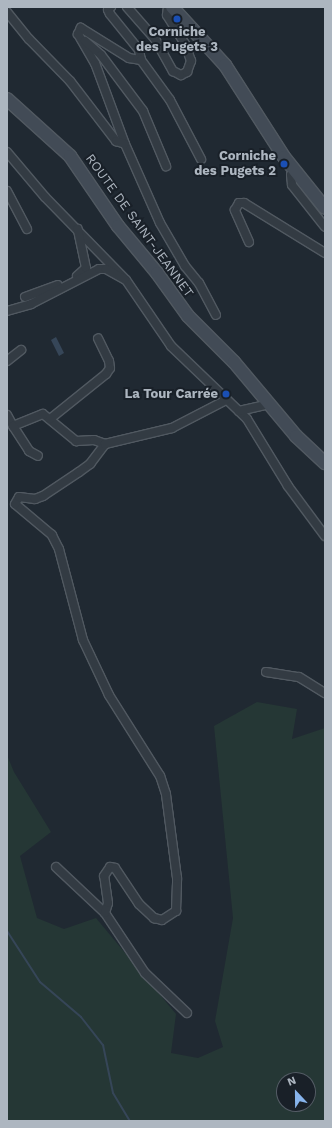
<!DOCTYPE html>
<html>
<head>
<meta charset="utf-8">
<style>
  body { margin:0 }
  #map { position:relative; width:332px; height:1128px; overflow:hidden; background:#202932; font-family:"Work Sans",sans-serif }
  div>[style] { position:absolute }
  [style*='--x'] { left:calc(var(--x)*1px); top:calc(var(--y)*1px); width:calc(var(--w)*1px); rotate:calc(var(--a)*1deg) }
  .green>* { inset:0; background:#253735 }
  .water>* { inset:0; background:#364658 }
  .stream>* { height:2px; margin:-1px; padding:0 1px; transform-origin:1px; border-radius:1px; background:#364658 }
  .roads { filter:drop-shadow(1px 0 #515961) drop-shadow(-1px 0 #515961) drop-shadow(0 1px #515961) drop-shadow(0 -1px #515961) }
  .street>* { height:8px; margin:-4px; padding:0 4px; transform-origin:4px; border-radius:4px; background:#333b43 }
  .secondary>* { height:12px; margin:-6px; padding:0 6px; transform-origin:6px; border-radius:6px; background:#424b56 }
  .dots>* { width:11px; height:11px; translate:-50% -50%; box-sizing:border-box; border:2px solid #192028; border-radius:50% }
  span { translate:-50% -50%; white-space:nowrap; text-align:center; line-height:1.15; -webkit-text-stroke:4px #192028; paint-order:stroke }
  .poi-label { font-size:13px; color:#adb6c0; font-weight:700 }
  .right { translate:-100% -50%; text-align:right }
  .street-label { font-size:13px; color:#adb6c0 }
  .frame { position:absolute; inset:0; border:8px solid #adb6c0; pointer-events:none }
  .north { position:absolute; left:276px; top:1072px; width:40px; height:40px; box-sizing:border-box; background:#192028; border:1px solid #545c65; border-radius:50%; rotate:338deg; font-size:11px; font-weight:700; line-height:16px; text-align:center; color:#adb6c0 }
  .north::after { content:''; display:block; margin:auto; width:14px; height:18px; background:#87b4ec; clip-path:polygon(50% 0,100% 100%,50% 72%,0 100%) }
</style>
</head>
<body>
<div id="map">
  <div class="green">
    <div style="clip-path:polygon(evenodd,257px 702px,297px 709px,292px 739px,325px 728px,325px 1121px,7px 1121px,7px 755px,14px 772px,51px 832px,20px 856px,37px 918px,64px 929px,96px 918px,176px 1014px,171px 1053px,198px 1058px,223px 1047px,215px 1021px,233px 918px,214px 726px,257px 702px,284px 1080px,308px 1080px,308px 1104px,284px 1104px,284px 1080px)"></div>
  </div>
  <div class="water">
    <div style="clip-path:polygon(56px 337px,64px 353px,59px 356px,51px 340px)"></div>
  </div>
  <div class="stream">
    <div style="--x:7;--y:931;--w:61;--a:57.1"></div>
    <div style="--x:40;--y:982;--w:54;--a:40.5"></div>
    <div style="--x:81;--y:1017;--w:36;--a:52"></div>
    <div style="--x:103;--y:1045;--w:49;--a:78.2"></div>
    <div style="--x:113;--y:1093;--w:33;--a:59"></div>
  </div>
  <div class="roads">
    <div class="street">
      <div style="--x:111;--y:7;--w:4;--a:135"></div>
      <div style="--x:108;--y:10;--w:4;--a:63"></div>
      <div style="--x:110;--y:14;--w:46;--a:51.1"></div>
      <div style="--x:139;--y:50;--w:10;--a:79"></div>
      <div style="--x:141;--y:60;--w:12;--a:-171"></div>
      <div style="--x:129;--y:58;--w:57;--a:-148"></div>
      <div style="--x:81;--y:28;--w:7;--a:117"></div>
      <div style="--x:78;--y:34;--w:34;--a:60"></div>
      <div style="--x:95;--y:63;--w:86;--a:69.7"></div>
      <div style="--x:125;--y:144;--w:86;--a:66.1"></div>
      <div style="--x:160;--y:223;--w:50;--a:59.8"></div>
      <div style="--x:185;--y:266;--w:22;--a:51"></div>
      <div style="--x:199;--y:283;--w:36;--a:62"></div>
      <div style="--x:127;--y:7;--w:43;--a:48.8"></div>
      <div style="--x:155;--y:39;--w:37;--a:61"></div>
      <div style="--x:173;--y:71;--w:9;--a:27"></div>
      <div style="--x:181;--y:75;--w:7;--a:-27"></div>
      <div style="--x:187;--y:72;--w:12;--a:-70"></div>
      <div style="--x:191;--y:61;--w:18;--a:-109"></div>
      <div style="--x:185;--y:44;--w:34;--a:-122"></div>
      <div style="--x:167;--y:15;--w:8;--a:-83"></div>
      <div style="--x:7;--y:12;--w:35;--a:51"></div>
      <div style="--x:29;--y:39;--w:59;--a:45.7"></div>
      <div style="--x:70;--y:81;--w:76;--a:52.5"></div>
      <div style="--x:116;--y:141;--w:9;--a:18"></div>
      <div style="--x:85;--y:41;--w:21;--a:41"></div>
      <div style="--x:101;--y:55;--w:70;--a:53.1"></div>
      <div style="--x:143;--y:111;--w:60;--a:67.3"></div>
      <div style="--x:141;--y:60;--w:49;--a:54.1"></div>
      <div style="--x:170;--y:100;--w:67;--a:62.3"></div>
      <div style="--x:7;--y:152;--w:59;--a:49.8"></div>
      <div style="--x:45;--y:197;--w:116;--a:45.7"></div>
      <div style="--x:126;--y:280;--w:80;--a:55.7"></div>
      <div style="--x:171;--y:346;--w:105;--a:43.8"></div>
      <div style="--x:247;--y:419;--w:79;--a:58.5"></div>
      <div style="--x:288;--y:486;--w:62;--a:53.5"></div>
      <div style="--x:295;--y:170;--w:6;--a:129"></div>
      <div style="--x:291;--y:175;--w:10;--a:84"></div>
      <div style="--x:292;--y:185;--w:53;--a:51.8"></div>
      <div style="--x:7;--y:191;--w:43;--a:62.2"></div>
      <div style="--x:249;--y:242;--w:35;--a:-114"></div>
      <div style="--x:235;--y:210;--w:8;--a:-60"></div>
      <div style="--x:239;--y:203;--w:5;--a:0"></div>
      <div style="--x:244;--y:203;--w:95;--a:31.7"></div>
      <div style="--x:77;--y:276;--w:12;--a:-42"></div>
      <div style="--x:86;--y:268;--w:40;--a:-102"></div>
      <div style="--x:25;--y:297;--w:35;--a:-20"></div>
      <div style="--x:7;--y:311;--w:25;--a:-16"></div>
      <div style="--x:31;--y:304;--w:76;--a:-27.2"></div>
      <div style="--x:99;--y:269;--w:7;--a:0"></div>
      <div style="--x:106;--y:269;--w:21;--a:29"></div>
      <div style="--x:7;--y:361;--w:18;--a:-38"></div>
      <div style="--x:239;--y:411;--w:31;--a:-13"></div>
      <div style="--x:7;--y:415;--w:13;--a:61"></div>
      <div style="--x:13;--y:426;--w:32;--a:-22"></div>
      <div style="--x:43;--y:414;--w:43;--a:39.3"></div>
      <div style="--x:76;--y:441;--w:18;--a:-3"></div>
      <div style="--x:94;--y:440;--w:12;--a:20"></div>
      <div style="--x:50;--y:419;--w:72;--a:-38.8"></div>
      <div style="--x:106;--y:374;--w:7;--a:-56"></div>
      <div style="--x:110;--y:368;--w:7;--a:-98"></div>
      <div style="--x:109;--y:361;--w:25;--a:-116"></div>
      <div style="--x:13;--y:426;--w:30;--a:57"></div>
      <div style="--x:29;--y:451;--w:10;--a:29"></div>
      <div style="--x:266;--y:672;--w:33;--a:9"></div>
      <div style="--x:299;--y:677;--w:31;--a:32"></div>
      <div style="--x:56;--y:867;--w:67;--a:43.2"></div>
      <div style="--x:105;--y:913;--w:72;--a:56.3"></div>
      <div style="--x:145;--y:973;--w:58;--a:43.6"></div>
      <div style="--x:105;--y:913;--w:10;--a:-73"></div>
      <div style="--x:108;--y:903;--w:27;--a:-98"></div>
      <div style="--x:104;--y:876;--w:11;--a:-56"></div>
      <div style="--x:110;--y:867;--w:5;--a:11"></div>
      <div style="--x:115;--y:868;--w:43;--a:56.3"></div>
      <div style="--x:139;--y:904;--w:21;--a:43"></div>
      <div style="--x:154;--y:918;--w:8;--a:14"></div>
      <div style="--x:162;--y:920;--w:17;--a:-33"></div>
      <div style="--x:176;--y:911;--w:33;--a:-88"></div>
      <div style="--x:177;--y:878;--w:85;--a:-97.5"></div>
      <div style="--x:166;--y:794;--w:19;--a:-108"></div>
      <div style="--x:160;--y:776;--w:96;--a:-122.2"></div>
      <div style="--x:109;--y:695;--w:61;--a:-115.3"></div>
      <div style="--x:83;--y:640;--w:94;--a:-104.8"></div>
      <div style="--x:59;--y:549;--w:16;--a:-117"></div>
      <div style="--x:52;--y:535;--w:48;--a:-140"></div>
      <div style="--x:15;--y:504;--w:8;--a:-60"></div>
      <div style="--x:19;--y:497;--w:16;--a:7"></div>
      <div style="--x:35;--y:499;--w:9;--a:-21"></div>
      <div style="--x:43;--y:496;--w:43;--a:-33.7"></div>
      <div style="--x:79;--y:472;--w:14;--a:-36"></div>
      <div style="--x:90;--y:464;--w:25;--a:-53"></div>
      <div style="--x:105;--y:444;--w:69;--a:-13.4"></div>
      <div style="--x:172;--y:428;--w:61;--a:-27.4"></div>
    </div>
    <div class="secondary">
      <div style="--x:172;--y:7;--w:79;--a:47.6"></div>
      <div style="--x:225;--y:65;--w:109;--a:57.3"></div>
      <div style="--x:284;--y:157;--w:65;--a:51.2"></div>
      <div style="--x:7;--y:99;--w:85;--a:42.1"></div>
      <div style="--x:70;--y:156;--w:85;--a:55.6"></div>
      <div style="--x:118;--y:226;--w:61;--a:50.3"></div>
      <div style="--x:157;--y:273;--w:53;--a:54.2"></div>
      <div style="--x:188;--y:316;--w:65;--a:45"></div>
      <div style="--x:234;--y:362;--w:97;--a:50"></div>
      <div style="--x:296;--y:436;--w:40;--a:43"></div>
    </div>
  </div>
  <div class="dots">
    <div style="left:177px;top:19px;background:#1a4fb4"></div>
    <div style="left:284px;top:164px;background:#1a4fb4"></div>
    <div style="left:226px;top:394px;background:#1a4fb4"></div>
  </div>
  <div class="poi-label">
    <span style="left:177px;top:40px">Corniche<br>des Pugets 3</span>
    <span class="right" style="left:276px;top:164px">Corniche<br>des Pugets 2</span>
    <span class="right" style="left:218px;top:394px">La Tour Carrée</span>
  </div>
  <div class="street-label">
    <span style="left:139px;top:226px;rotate:54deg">ROUTE DE SAINT-JEANNET</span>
  </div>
  <div class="frame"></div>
  <div class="north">N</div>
</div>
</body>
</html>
